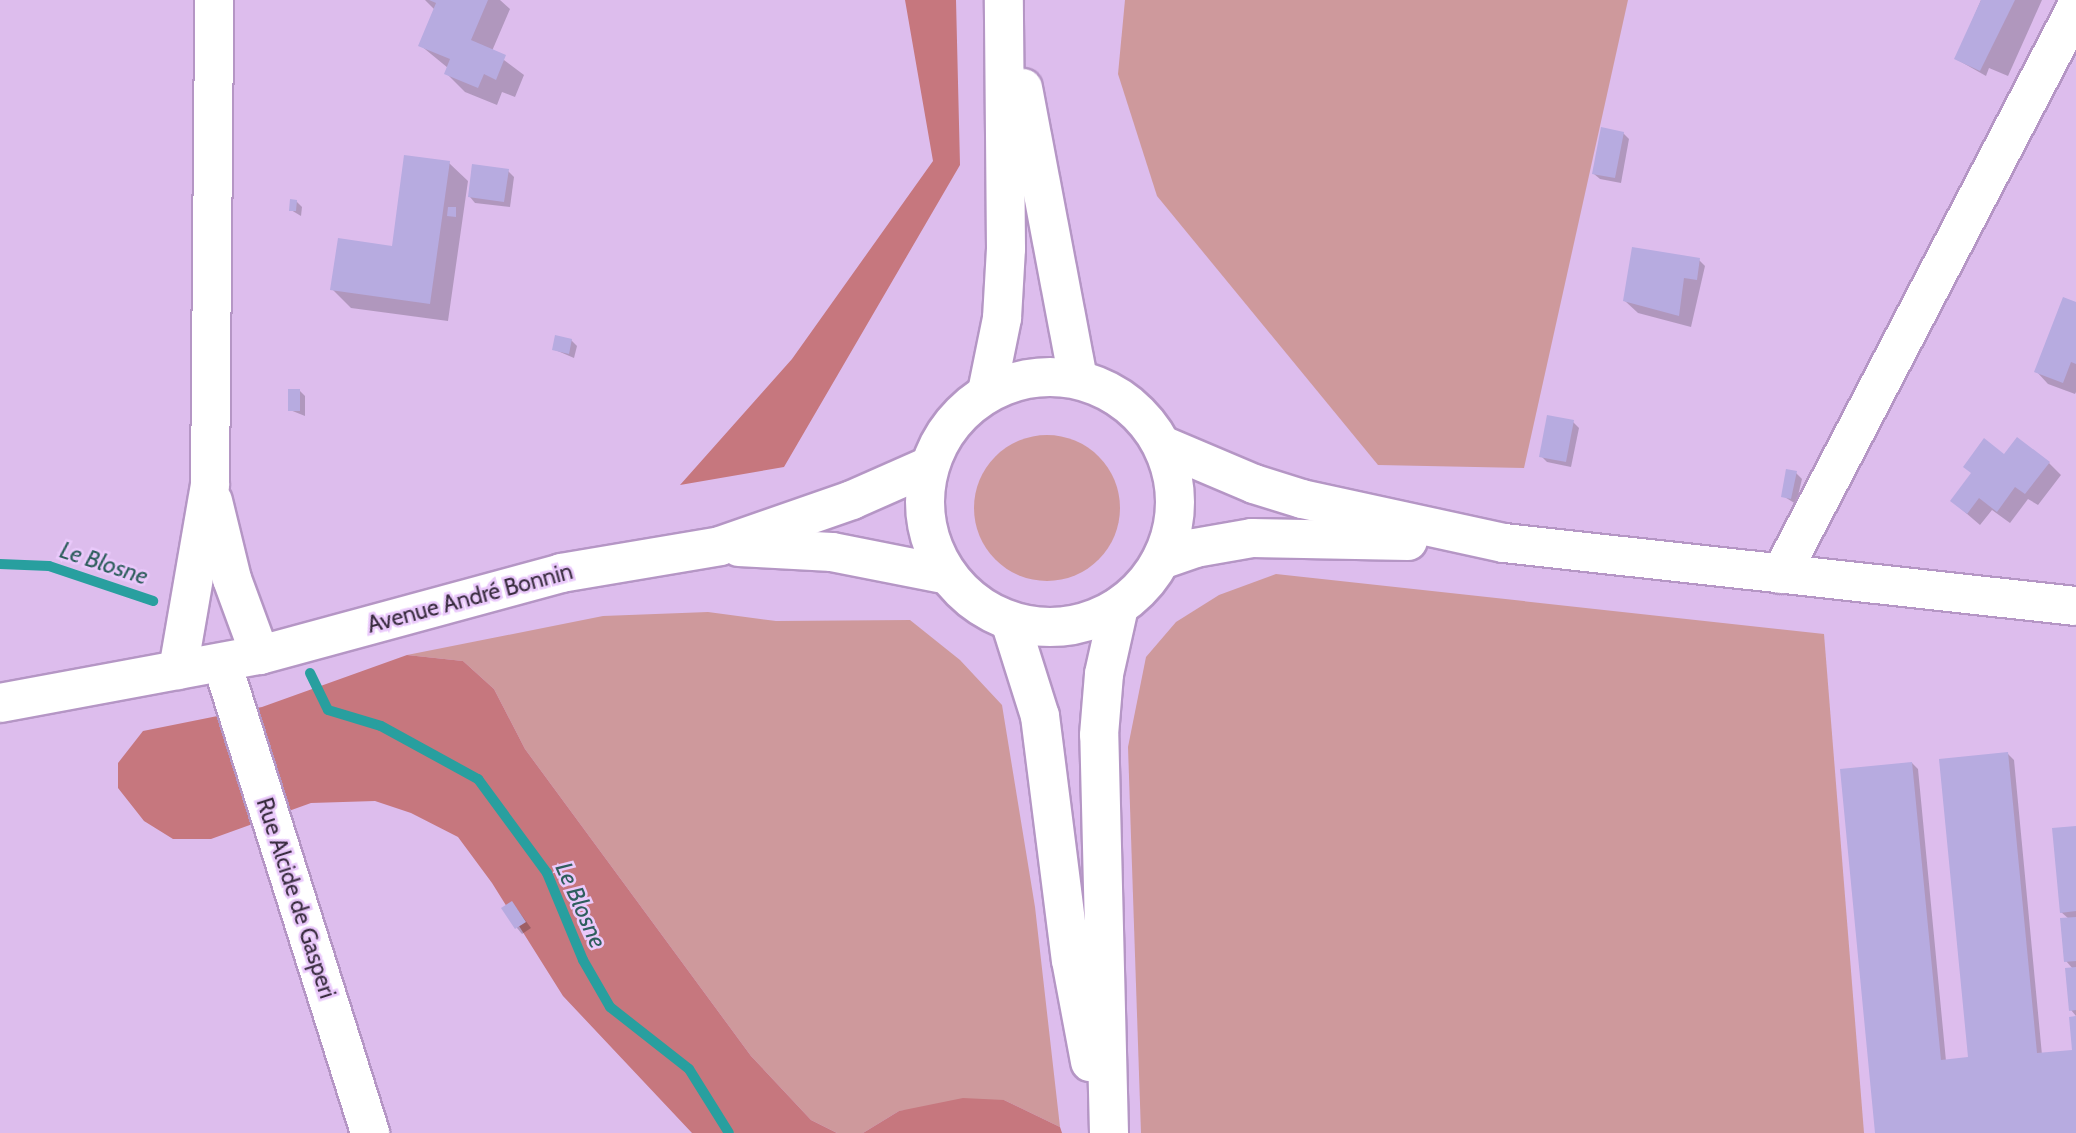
<!DOCTYPE html>
<html>
<head>
<meta charset="utf-8">
<style>
  body { margin:0 }
  #map { position:relative; width:2076px; height:1133px; overflow:hidden; background:#ddbded; font-family:Cabin,sans-serif }
  div>[style] { position:absolute }
  [style*='--x'] { left:calc(var(--x)*1px); top:calc(var(--y)*1px); width:calc(var(--w)*1px); rotate:calc(var(--a)*1deg) }
  .green>* { inset:0; background:#ce999c }
  .round { border-radius:50% }
  .forest>* { inset:0; background:#c6777e }
  .shadow>* { inset:0; background:#0003 }
  .stream>* { height:10px; margin:-5px; padding:0 5px; transform-origin:5px; border-radius:5px; background:#289f9f }
  .building>* { inset:0; background:#b7abe0 }
  .roads { filter:drop-shadow(2px 0 #b596c5) drop-shadow(-2px 0 #b596c5) drop-shadow(0 2px #b596c5) drop-shadow(0 -2px #b596c5) }
  .street>* { height:38px; margin:-19px; padding:0 19px; transform-origin:19px; border-radius:19px; background:#fff }
  .secondary>* { height:38px; margin:-19px; padding:0 19px; transform-origin:19px; border-radius:19px; background:#fff }
  .secondary>.ring { margin:-19px; padding:0; box-sizing:content-box; background:none; border:38px solid #fff; border-radius:50% }
  span { translate:-50% -50%; white-space:nowrap; text-align:center; line-height:1.15; -webkit-text-stroke:5px #eac9fb; paint-order:stroke }
  .street-label { font-size:23px; color:#382b3e }
  .water-label { font-size:24px; color:#2e5e5d; font-style:italic }
</style>
</head>
<body>
<div id="map">
  <div class="green">
    <div style="clip-path:polygon(1125px 0,1628px 0,1524px 468px,1378px 465px,1157px 196px,1118px 74px)"></div>
    <div class="round" style="left:974px;top:435px;width:146px;height:146px"></div>
    <div style="clip-path:polygon(1276px 574px,1824px 634px,1864px 1133px,1141px 1133px,1128px 747px,1146px 657px,1176px 622px,1219px 595px)"></div>
    <div style="clip-path:polygon(708px 612px,776px 621px,910px 620px,960px 660px,1002px 705px,1035px 907px,1060px 1127px,1004px 1100px,899px 1111px,863px 1133px,837px 1133px,811px 1120px,751px 1056px,525px 749px,494px 689px,463px 661px,407px 655px,603px 616px)"></div>
  </div>
  <div class="forest">
    <div style="clip-path:polygon(905px 0,956px 0,960px 165px,784px 467px,680px 485px,792px 359px,933px 161px)"></div>
    <div style="clip-path:polygon(407px 655px,463px 661px,494px 689px,525px 749px,751px 1056px,811px 1120px,837px 1133px,692px 1133px,563px 996px,492px 883px,458px 837px,411px 813px,375px 801px,311px 803px,211px 839px,173px 839px,144px 821px,118px 788px,118px 763px,143px 731px,262px 707px)"></div>
    <div style="clip-path:polygon(963px 1098px,1004px 1100px,1060px 1127px,1062px 1133px,863px 1133px,899px 1111px)"></div>
  </div>
  <div class="shadow">
    <div style="clip-path:polygon(425px 0,500px 0,510px 9px,492px 51px,524px 75px,515px 97px,502px 92px,497px 105px,465px 92px,446px 73px,448px 68px,420px 45px,435px 10px)"></div>
    <div style="clip-path:polygon(1981px 0,2042px 0,2008px 76px,1989px 68px,1986px 76px,1956px 59px)"></div>
    <div style="clip-path:polygon(1623px 133px,1629px 139px,1621px 183px,1600px 179px,1594px 174px)"></div>
    <div style="clip-path:polygon(449px 163px,468px 181px,448px 321px,351px 308px,332px 289px,393px 248px)"></div>
    <div style="clip-path:polygon(508px 171px,514px 177px,510px 207px,475px 203px,470px 197px)"></div>
    <div style="clip-path:polygon(296px 201px,302px 207px,301px 216px,291px 210px)"></div>
    <div style="clip-path:polygon(1699px 260px,1705px 266px,1691px 327px,1638px 313px,1625px 301px)"></div>
    <div style="clip-path:polygon(2076px 304px,2076px 392px,2075px 394px,2048px 384px,2036px 371px)"></div>
    <div style="clip-path:polygon(571px 340px,577px 346px,574px 358px,553px 349px)"></div>
    <div style="clip-path:polygon(299px 390px,305px 396px,305px 416px,290px 410px)"></div>
    <div style="clip-path:polygon(1573px 422px,1579px 428px,1571px 467px,1547px 462px,1541px 456px)"></div>
    <div style="clip-path:polygon(2005px 456px,2049px 463px,2061px 475px,2038px 505px,2028px 499px,2010px 523px,1992px 510px,1980px 525px,1952px 501px)"></div>
    <div style="clip-path:polygon(1796px 473px,1802px 479px,1796px 504px,1783px 496px)"></div>
    <div style="clip-path:polygon(2008px 754px,2014px 760px,2042px 1055px,2074px 1052px,2076px 1018px,2076px 1133px,1877px 1133px,1912px 763px,1918px 769px,1946px 1061px,1969px 1059px)"></div>
    <div style="clip-path:polygon(2076px 828px,2076px 1016px,2071px 1010px,2073px 969px,2066px 961px,2069px 919px,2061px 912px)"></div>
    <div style="clip-path:polygon(517px 909px,531px 928px,522px 934px,517px 928px)"></div>
  </div>
  <div class="stream">
    <div style="--x:0;--y:564;--w:49;--a:2.3"></div>
    <div style="--x:49;--y:566;--w:110;--a:18.6"></div>
    <div style="--x:310;--y:673;--w:41;--a:64.1"></div>
    <div style="--x:328;--y:710;--w:55;--a:16.8"></div>
    <div style="--x:381;--y:726;--w:111;--a:28.7"></div>
    <div style="--x:478;--y:779;--w:117;--a:53.7"></div>
    <div style="--x:547;--y:873;--w:94;--a:67.5"></div>
    <div style="--x:583;--y:960;--w:54;--a:60.1"></div>
    <div style="--x:610;--y:1007;--w:100;--a:38.1"></div>
    <div style="--x:689;--y:1069;--w:75;--a:58"></div>
  </div>
  <div class="building">
    <div style="clip-path:polygon(429px 0,488px 0,471px 40px,506px 55px,496px 80px,484px 74px,478px 88px,444px 74px,450px 59px,418px 46px,436px 3px)"></div>
    <div style="clip-path:polygon(1981px 0,2015px 0,1980px 71px,1954px 59px)"></div>
    <div style="clip-path:polygon(1601px 127px,1624px 132px,1615px 178px,1592px 174px)"></div>
    <div style="clip-path:polygon(404px 155px,450px 161px,430px 304px,330px 290px,338px 238px,392px 246px)"></div>
    <div style="clip-path:polygon(472px 164px,509px 169px,504px 202px,468px 197px)"></div>
    <div style="clip-path:polygon(290px 199px,297px 200px,296px 211px,289px 211px)"></div>
    <div style="clip-path:polygon(448px 207px,456px 207px,456px 217px,447px 216px)"></div>
    <div style="clip-path:polygon(1632px 247px,1700px 258px,1697px 280px,1684px 278px,1679px 316px,1623px 301px)"></div>
    <div style="clip-path:polygon(2063px 297px,2076px 302px,2076px 364px,2071px 362px,2063px 383px,2034px 372px)"></div>
    <div style="clip-path:polygon(555px 335px,572px 339px,569px 354px,552px 350px)"></div>
    <div style="clip-path:polygon(288px 389px,300px 389px,300px 411px,288px 411px)"></div>
    <div style="clip-path:polygon(1547px 415px,1574px 420px,1566px 462px,1539px 457px)"></div>
    <div style="clip-path:polygon(2017px 437px,2050px 462px,2025px 494px,2015px 487px,1997px 512px,1979px 498px,1967px 514px,1950px 501px,1971px 473px,1963px 467px,1984px 438px,2004px 454px)"></div>
    <div style="clip-path:polygon(1786px 469px,1797px 471px,1791px 499px,1781px 497px)"></div>
    <div style="clip-path:polygon(2008px 752px,2037px 1053px,2072px 1050px,2069px 1017px,2076px 1016px,2076px 1133px,1875px 1133px,1840px 769px,1912px 762px,1941px 1060px,1968px 1057px,1939px 759px)"></div>
    <div style="clip-path:polygon(2076px 826px,2076px 911px,2060px 913px,2052px 828px)"></div>
    <div style="clip-path:polygon(512px 901px,526px 922px,515px 929px,501px 908px)"></div>
    <div style="clip-path:polygon(2076px 917px,2076px 961px,2064px 962px,2060px 918px)"></div>
    <div style="clip-path:polygon(2076px 967px,2076px 1010px,2069px 1011px,2065px 968px)"></div>
  </div>
  <div class="roads">
    <div class="street">
      <div style="--x:213;--y:501;--w:80;--a:76.3"></div>
      <div style="--x:232;--y:579;--w:81;--a:69.8"></div>
      <div style="--x:1781;--y:574;--w:638;--a:-62.47"></div>
      <div style="--x:222;--y:663;--w:493;--a:72.5"></div>
      <div style="--x:178;--y:670;--w:188;--a:-80.2"></div>
      <div style="--x:210;--y:485;--w:485;--a:-89.5"></div>
    </div>
    <div class="secondary">
      <div style="--x:1023;--y:88;--w:295;--a:79.3"></div>
      <div class="ring" style="left:925px;top:377px;width:212px;height:212px"></div>
      <div style="--x:987;--y:392;--w:76;--a:-78.5"></div>
      <div style="--x:1002;--y:318;--w:69;--a:-86.7"></div>
      <div style="--x:1006;--y:249;--w:249;--a:-90.5"></div>
      <div style="--x:1162;--y:445;--w:100;--a:23"></div>
      <div style="--x:1254;--y:484;--w:50;--a:17.4"></div>
      <div style="--x:1302;--y:499;--w:207;--a:12.3"></div>
      <div style="--x:1504;--y:543;--w:575;--a:6.29"></div>
      <div style="--x:739;--y:547;--w:93;--a:3.1"></div>
      <div style="--x:832;--y:552;--w:118;--a:11.2"></div>
      <div style="--x:1161;--y:560;--w:36;--a:-19"></div>
      <div style="--x:1195;--y:548;--w:58;--a:-10"></div>
      <div style="--x:1252;--y:538;--w:156;--a:1.1"></div>
      <div style="--x:1010;--y:621;--w:100;--a:72.5"></div>
      <div style="--x:1040;--y:716;--w:246;--a:82.8"></div>
      <div style="--x:1071;--y:960;--w:104;--a:79.4"></div>
      <div style="--x:0;--y:703;--w:264;--a:-10.5"></div>
      <div style="--x:260;--y:655;--w:312;--a:-15.2"></div>
      <div style="--x:561;--y:573;--w:161;--a:-9.6"></div>
      <div style="--x:720;--y:546;--w:140;--a:-19.2"></div>
      <div style="--x:852;--y:500;--w:84;--a:-23.8"></div>
      <div style="--x:1109;--y:1133;--w:398;--a:-91.4"></div>
      <div style="--x:1099;--y:735;--w:61;--a:-85.3"></div>
      <div style="--x:1104;--y:674;--w:69;--a:-77.4"></div>
    </div>
  </div>
  <div class="street-label">
    <span style="left:470px;top:598px;rotate:-15deg">Avenue André Bonnin</span>
    <span style="left:296px;top:898px;rotate:72deg">Rue Alcide de Gasperi</span>
  </div>
  <div class="water-label">
    <span style="left:104px;top:563px;rotate:18deg">Le Blosne</span>
    <span style="left:581px;top:905px;rotate:66deg">Le Blosne</span>
  </div>
</div>
</body>
</html>
